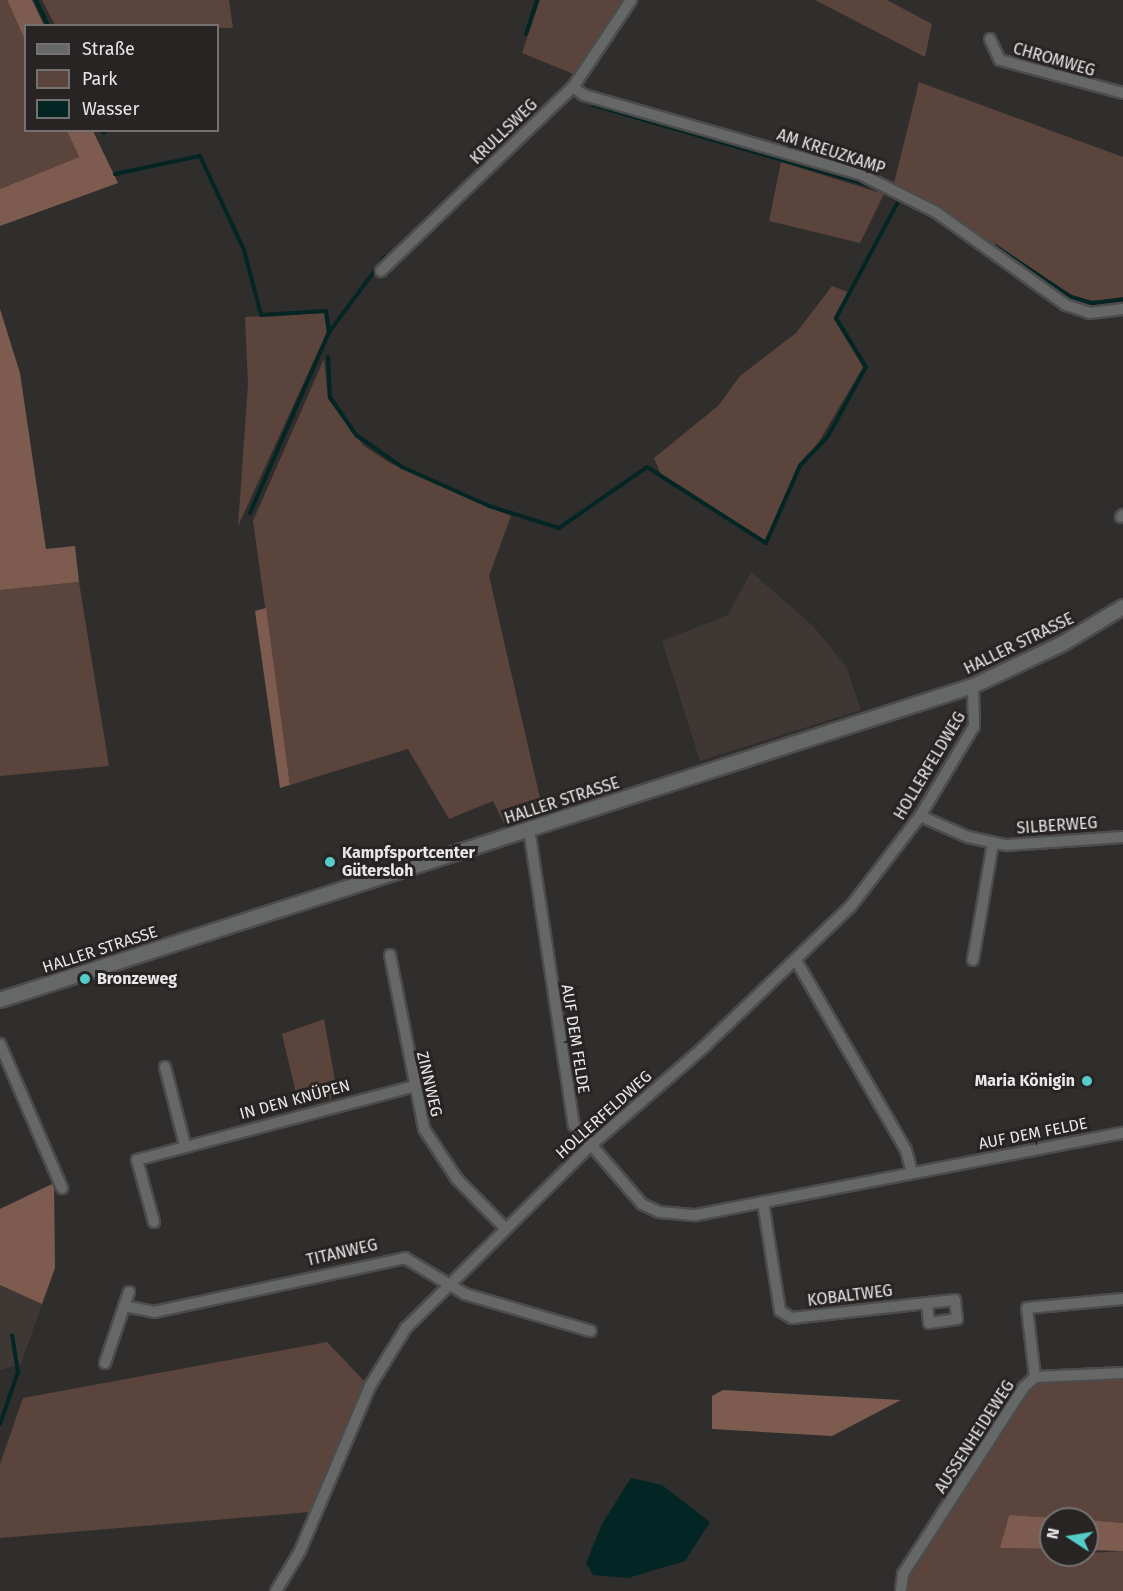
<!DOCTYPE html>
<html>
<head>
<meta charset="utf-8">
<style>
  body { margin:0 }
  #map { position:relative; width:1123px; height:1591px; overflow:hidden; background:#302e2d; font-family:"Fira Sans",sans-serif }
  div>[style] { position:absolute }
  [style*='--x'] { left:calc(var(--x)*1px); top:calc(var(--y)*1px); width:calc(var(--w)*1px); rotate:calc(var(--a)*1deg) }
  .built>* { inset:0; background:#3f3734 }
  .green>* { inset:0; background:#5a443b }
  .forest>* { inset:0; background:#7d5c4f }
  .water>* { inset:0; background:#032524 }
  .stream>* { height:4px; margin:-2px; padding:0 2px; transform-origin:2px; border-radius:2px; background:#032524 }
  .roads { filter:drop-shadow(2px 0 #4d4b4b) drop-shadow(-2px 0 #4d4b4b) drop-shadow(0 2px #4d4b4b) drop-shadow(0 -2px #4d4b4b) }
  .minor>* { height:10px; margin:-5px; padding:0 5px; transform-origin:5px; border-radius:5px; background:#666867 }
  .tertiary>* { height:14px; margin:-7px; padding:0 7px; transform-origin:7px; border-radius:7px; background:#666867 }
  .dots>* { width:16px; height:16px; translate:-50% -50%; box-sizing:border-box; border:3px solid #272423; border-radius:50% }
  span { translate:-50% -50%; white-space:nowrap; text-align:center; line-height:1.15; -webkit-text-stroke:6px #272423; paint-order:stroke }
  .street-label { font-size:16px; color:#e8e6e6 }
  .poi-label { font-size:16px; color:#e8e6e6; font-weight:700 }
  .left { translate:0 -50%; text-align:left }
  .right { translate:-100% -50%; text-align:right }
  .legend { position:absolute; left:24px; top:24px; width:195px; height:108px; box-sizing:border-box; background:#272423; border:2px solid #747271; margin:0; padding:8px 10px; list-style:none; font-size:18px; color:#e8e6e6 }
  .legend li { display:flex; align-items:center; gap:12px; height:30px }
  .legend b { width:30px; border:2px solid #747271 }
  .north { position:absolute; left:1039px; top:1507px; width:60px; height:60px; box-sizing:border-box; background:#272423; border:2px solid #747271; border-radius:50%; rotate:282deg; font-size:16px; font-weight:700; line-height:24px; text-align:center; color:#e8e6e6 }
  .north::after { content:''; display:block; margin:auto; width:21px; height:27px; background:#54cdc8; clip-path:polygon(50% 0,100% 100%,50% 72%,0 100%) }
</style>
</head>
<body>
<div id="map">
  <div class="built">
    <div style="clip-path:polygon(751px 572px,814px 627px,846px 666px,861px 710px,700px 761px,662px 641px,728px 615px)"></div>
    <div style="clip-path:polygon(0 1285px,42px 1304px,21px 1364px,0 1370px)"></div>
  </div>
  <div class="green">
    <div style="clip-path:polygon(0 0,7px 0,25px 40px,26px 130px,67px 131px,79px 157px,0 189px)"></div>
    <div style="clip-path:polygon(42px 0,229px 0,233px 28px,55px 25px)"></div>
    <div style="clip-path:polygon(540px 0,626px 0,576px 75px,522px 53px)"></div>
    <div style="clip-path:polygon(815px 0,887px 0,932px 24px,925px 57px)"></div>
    <div style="clip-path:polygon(919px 82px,1123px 157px,1123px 298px,1092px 301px,1072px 295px,894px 183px)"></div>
    <div style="clip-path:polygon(781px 162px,884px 194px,860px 243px,769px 221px)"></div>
    <div style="clip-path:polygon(832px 286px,848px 292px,834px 319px,863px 367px,818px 443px,799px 463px,765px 540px,661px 475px,654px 458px,718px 406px,740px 376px,796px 333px)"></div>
    <div style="clip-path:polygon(324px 313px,327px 332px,238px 526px,248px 384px,245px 317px)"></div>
    <div style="clip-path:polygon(324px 359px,328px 399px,364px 446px,390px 463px,511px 516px,489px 576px,543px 811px,504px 823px,493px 801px,449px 819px,408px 749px,290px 785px,253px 521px)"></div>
    <div style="clip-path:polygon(79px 582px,109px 766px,0 776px,0 590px)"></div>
    <div style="clip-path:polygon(324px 1019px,336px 1086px,330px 1088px,332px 1099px,299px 1106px,282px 1034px)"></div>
    <div style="clip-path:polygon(327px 1342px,366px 1383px,311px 1512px,0 1538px,0 1464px,23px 1398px)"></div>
    <div style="clip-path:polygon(1123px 1378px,1123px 1523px,1009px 1515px,1000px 1548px,1051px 1549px,1051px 1555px,1123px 1551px,1123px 1591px,907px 1591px,909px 1574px,1027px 1392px,1039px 1383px)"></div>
  </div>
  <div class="forest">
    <div style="clip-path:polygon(7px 0,32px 0,44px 25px,26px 26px,25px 40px)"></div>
    <div style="clip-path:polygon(67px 131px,93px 131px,118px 183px,0 226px,0 189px,79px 157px)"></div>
    <div style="clip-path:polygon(0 309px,20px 373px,46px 549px,75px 546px,79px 582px,0 590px)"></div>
    <div style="clip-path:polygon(266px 608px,290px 785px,280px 788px,255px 611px)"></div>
    <div style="clip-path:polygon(54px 1183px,55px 1268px,42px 1304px,0 1285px,0 1209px)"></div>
    <div style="clip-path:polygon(723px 1390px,901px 1400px,832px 1436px,712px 1429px,712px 1396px)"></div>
    <div style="clip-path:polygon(1009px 1515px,1070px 1519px,1051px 1519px,1051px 1549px,1000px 1548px)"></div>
    <div style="clip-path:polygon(1087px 1520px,1123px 1523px,1123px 1551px,1087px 1550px)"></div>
  </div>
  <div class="water">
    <div style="clip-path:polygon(631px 1478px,662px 1485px,710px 1522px,685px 1561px,628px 1578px,593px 1575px,586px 1563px,602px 1524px)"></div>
  </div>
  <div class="stream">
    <div style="--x:36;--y:0;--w:29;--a:65"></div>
    <div style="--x:526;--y:34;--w:36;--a:-72"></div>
    <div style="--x:593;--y:105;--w:294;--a:16.2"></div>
    <div style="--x:103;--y:130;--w:3;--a:72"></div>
    <div style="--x:115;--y:174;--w:87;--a:-12"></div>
    <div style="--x:200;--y:156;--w:104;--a:64.9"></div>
    <div style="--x:244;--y:250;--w:67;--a:75.3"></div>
    <div style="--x:261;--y:315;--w:65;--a:-3.5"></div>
    <div style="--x:326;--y:311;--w:21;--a:82"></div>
    <div style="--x:995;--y:246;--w:92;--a:33.9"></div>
    <div style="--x:1071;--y:297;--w:22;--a:16"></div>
    <div style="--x:1092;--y:303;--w:31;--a:-7"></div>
    <div style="--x:328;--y:357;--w:40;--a:87.1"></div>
    <div style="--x:330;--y:397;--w:46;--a:55.6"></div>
    <div style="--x:356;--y:435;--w:56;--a:34.8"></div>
    <div style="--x:402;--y:467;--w:95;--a:24.1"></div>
    <div style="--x:489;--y:506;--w:73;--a:17.4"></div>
    <div style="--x:559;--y:528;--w:107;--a:-34.7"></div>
    <div style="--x:647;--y:467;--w:141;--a:32.6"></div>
    <div style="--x:766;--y:543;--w:84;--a:-66.2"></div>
    <div style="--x:800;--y:466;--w:41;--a:-47"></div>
    <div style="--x:828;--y:436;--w:79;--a:-61.2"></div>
    <div style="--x:866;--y:367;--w:57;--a:-121.5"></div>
    <div style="--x:836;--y:318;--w:136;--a:-61.9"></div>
    <div style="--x:250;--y:513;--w:197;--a:-66.4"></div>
    <div style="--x:329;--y:332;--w:94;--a:-53.3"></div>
    <div style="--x:0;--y:1424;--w:55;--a:-70.9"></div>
    <div style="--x:18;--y:1372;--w:37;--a:-99"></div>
  </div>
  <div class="roads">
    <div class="minor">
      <div style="--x:990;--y:39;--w:23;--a:65"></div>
      <div style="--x:1000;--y:60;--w:127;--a:15"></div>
      <div style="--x:573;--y:87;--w:14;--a:36"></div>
      <div style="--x:584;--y:95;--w:287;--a:16"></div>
      <div style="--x:860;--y:174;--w:85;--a:26.6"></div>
      <div style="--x:936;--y:212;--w:160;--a:35.6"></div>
      <div style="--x:1066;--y:305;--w:25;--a:18"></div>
      <div style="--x:1090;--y:313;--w:33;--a:-7"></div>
      <div style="--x:381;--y:271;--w:266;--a:-43.8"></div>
      <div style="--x:573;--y:87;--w:105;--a:-56.3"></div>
      <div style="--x:1121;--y:517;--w:3;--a:-45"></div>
      <div style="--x:920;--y:816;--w:52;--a:23.6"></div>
      <div style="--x:968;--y:837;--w:40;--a:12"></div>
      <div style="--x:1007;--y:845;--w:116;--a:-3.9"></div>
      <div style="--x:529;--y:829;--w:299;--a:81.4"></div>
      <div style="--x:574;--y:1125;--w:104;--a:49.3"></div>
      <div style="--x:642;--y:1204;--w:19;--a:25"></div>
      <div style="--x:659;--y:1212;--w:37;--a:5"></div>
      <div style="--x:696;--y:1215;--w:435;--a:-10.9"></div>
      <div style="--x:390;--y:955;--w:177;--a:78.9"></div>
      <div style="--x:424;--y:1129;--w:60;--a:56.6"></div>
      <div style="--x:457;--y:1179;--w:69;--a:45.6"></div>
      <div style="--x:973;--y:960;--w:119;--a:-80.3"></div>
      <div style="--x:797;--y:962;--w:217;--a:59.9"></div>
      <div style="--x:906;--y:1150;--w:23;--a:75"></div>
      <div style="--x:0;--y:1044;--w:157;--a:66.7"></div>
      <div style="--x:165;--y:1067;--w:81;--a:75.6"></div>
      <div style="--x:763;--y:1202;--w:110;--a:81.1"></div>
      <div style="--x:780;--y:1311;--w:14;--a:30"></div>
      <div style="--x:792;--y:1318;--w:136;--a:-6.3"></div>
      <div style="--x:927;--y:1303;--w:28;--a:-6"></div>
      <div style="--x:955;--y:1300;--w:19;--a:84"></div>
      <div style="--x:957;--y:1319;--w:28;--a:172"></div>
      <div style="--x:929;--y:1323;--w:20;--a:-96"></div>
      <div style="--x:154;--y:1222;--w:64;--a:-105.3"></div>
      <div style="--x:137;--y:1160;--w:285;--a:-14.9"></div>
      <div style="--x:124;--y:1306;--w:31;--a:11"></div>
      <div style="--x:154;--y:1312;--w:257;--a:-12.1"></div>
      <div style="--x:405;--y:1258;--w:70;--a:31"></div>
      <div style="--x:465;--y:1294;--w:131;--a:16.4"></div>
      <div style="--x:105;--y:1363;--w:75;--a:-71.3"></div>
      <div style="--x:1035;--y:1377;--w:69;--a:-96.6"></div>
      <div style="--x:1027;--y:1308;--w:96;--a:-5.4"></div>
      <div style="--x:276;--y:1591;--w:47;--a:-59"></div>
      <div style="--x:300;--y:1551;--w:179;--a:-67"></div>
      <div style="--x:370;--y:1386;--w:68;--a:-58.2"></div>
      <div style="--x:406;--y:1328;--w:257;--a:-44.7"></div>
      <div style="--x:589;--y:1147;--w:154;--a:-41"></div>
      <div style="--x:705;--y:1046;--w:202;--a:-43.8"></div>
      <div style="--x:851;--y:906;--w:113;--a:-52.5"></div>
      <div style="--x:920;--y:816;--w:105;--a:-59"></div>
      <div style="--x:974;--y:726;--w:40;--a:-91.4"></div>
      <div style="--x:901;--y:1591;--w:17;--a:-83"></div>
      <div style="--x:903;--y:1574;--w:223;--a:-57.1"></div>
      <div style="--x:1024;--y:1387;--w:15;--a:-42"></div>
      <div style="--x:1035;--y:1377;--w:88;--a:-2.6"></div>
    </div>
    <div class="tertiary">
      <div style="--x:0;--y:1000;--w:1022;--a:-17.89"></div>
      <div style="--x:973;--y:686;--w:98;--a:-25.3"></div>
      <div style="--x:1062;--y:644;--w:71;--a:-31.2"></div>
    </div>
  </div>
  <div class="dots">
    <div style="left:330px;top:862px;background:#54cdc8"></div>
    <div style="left:85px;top:979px;background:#54cdc8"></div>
    <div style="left:1087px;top:1081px;background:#54cdc8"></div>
  </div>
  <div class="street-label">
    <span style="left:1054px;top:60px;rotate:16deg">CHROMWEG</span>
    <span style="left:504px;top:132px;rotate:-44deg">KRULLSWEG</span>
    <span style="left:831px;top:152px;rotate:18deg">AM KREUZKAMP</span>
    <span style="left:1019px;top:644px;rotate:-26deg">HALLER STRASSE</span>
    <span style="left:930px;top:766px;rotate:-59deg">HOLLERFELDWEG</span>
    <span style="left:562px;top:801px;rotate:-18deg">HALLER STRASSE</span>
    <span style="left:1057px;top:826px;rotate:-4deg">SILBERWEG</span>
    <span style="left:100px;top:950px;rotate:-18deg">HALLER STRASSE</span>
    <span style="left:575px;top:1039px;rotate:81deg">AUF DEM FELDE</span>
    <span style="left:429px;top:1084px;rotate:77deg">ZINNWEG</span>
    <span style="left:295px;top:1100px;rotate:-15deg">IN DEN KNÜPEN</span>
    <span style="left:604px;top:1115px;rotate:-42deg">HOLLERFELDWEG</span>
    <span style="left:1033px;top:1134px;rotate:-11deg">AUF DEM FELDE</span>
    <span style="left:342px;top:1253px;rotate:-13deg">TITANWEG</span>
    <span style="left:850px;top:1296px;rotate:-7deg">KOBALTWEG</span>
    <span style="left:975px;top:1437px;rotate:-57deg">AUSSENHEIDEWEG</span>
  </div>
  <div class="poi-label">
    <span class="left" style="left:342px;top:862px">Kampfsportcenter<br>Gütersloh</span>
    <span class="left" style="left:97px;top:979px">Bronzeweg</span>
    <span class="right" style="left:1075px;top:1081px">Maria Königin</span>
  </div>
  <ul class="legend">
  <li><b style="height:8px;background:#666867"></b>Straße</li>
  <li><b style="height:16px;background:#5a443b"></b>Park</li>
  <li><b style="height:16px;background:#032524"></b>Wasser</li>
  </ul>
  <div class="north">N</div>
</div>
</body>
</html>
